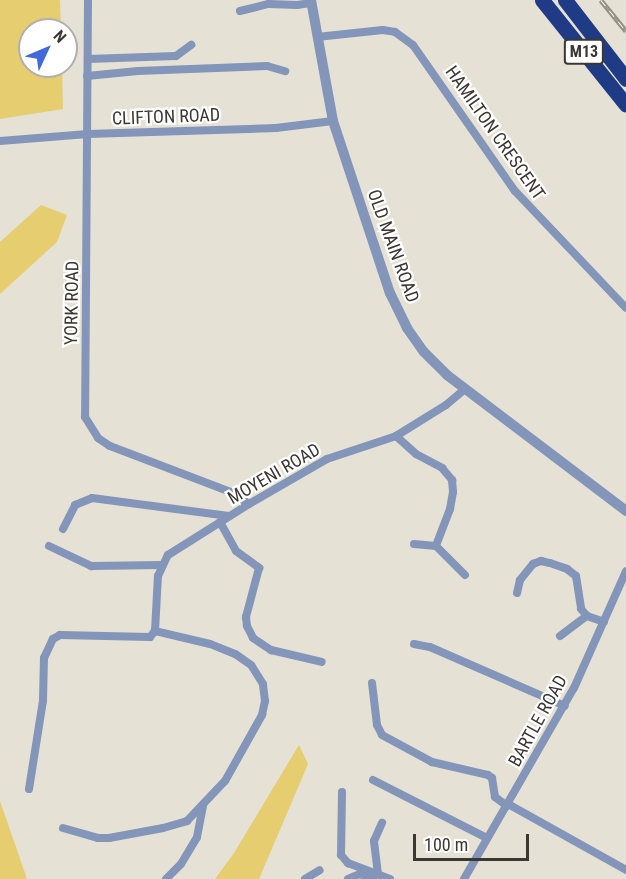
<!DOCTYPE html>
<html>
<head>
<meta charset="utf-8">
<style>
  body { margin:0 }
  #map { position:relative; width:626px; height:879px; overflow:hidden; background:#e5e1d4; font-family:"Roboto Condensed",sans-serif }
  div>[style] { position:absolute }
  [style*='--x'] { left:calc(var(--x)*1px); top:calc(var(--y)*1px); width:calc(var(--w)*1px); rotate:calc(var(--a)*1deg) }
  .green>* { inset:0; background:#e5cd70 }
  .minor>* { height:8px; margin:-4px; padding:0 4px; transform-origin:4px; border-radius:4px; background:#8495ba }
  .tertiary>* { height:10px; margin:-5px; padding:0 5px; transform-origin:5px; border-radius:5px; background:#8495ba }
  .motorway>* { height:15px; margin:-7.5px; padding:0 7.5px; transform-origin:7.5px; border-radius:7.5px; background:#203b86 }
  .rail>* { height:4.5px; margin-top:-2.25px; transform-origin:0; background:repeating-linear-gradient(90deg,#fff 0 7px,#928f85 0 14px); box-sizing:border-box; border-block:2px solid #928f85 }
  span { translate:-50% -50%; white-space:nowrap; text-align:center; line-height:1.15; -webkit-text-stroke:4.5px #fff; paint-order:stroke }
  .shield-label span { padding:2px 4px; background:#fff; border:2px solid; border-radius:4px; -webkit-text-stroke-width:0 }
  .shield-label { font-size:16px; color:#393832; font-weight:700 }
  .street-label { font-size:18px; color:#393832 }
  .north { position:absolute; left:18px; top:18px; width:60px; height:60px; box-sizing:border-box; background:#fff; border:2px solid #b0afad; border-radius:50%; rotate:46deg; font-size:16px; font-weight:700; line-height:24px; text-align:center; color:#393832 }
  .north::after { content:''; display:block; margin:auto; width:21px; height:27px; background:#406adb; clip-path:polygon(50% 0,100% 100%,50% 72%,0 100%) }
  .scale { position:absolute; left:413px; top:834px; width:116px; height:27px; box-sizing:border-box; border:3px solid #393832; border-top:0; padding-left:8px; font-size:18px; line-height:21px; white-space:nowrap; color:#393832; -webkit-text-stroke:4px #fff; paint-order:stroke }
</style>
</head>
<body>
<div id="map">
  <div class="green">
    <div style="clip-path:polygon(0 0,60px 0,61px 30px,30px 30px,30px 66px,62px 66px,63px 109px,0 119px)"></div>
    <div style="clip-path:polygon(41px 205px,67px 215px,57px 242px,0 294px,0 242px)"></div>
    <div style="clip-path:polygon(299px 745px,308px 764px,259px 879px,215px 879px,234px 853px)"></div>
    <div style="clip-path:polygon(0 801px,27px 879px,0 879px)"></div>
  </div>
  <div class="minor">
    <div style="--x:88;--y:0;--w:417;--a:90.4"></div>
    <div style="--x:85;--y:417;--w:25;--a:58"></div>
    <div style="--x:98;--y:438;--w:14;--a:34"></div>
    <div style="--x:110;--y:446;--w:132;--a:20.9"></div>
    <div style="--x:233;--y:493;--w:19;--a:35"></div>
    <div style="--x:240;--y:11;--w:30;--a:-14"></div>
    <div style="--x:269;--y:4;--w:28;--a:2"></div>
    <div style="--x:297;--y:5;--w:15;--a:-8"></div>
    <div style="--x:317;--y:37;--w:66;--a:-6.1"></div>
    <div style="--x:383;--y:30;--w:12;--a:9"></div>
    <div style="--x:395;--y:32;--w:22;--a:36"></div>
    <div style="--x:413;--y:45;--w:178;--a:55.1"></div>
    <div style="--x:515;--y:191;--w:161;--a:46.5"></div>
    <div style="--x:88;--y:59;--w:88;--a:-2"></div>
    <div style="--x:176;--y:56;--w:19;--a:-36"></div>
    <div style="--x:87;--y:76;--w:51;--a:-5.6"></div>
    <div style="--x:138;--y:71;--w:129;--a:-2.2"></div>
    <div style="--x:267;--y:66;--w:19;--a:16"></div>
    <div style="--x:0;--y:141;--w:88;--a:-4.5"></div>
    <div style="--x:88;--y:134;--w:188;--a:-1.8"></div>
    <div style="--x:276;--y:128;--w:57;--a:-7"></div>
    <div style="--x:396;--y:436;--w:27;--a:42"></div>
    <div style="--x:416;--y:454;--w:30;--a:28"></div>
    <div style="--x:442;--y:468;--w:16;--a:50"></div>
    <div style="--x:452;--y:480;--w:12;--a:85"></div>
    <div style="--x:453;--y:492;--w:17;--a:100"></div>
    <div style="--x:450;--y:509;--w:40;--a:111"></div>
    <div style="--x:436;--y:546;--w:41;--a:45"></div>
    <div style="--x:220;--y:522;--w:33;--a:61"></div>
    <div style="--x:236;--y:551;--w:29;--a:36"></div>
    <div style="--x:259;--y:568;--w:51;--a:104.9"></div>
    <div style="--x:246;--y:617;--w:9;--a:84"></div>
    <div style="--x:247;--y:626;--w:13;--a:63"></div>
    <div style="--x:253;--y:638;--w:22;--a:34"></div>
    <div style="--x:271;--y:650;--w:52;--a:13.2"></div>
    <div style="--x:63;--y:529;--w:27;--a:-63"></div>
    <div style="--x:75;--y:505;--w:18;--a:-22"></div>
    <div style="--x:92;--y:498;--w:138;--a:7.5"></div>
    <div style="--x:414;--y:544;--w:22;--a:5"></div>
    <div style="--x:49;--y:546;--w:47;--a:25.5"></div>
    <div style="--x:91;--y:566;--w:71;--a:-0.8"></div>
    <div style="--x:517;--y:593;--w:13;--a:-77"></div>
    <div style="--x:520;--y:580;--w:21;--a:-51"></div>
    <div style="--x:533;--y:564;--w:9;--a:-21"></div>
    <div style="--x:541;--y:561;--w:9;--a:13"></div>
    <div style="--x:550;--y:563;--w:18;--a:19"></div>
    <div style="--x:567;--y:569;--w:11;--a:38"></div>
    <div style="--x:576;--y:576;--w:33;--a:81"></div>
    <div style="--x:581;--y:609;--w:9;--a:49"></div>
    <div style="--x:587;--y:616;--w:18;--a:19"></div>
    <div style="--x:560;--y:636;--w:34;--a:-37"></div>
    <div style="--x:414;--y:644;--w:16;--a:11"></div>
    <div style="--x:430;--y:647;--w:147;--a:23.6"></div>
    <div style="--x:372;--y:683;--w:42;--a:83.2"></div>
    <div style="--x:377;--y:725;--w:11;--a:63"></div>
    <div style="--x:382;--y:735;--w:57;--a:28.4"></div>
    <div style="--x:432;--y:762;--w:57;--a:13.1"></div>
    <div style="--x:488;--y:775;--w:5;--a:37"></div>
    <div style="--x:492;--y:778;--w:19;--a:81"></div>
    <div style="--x:495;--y:797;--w:15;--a:37"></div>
    <div style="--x:373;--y:780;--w:128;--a:27"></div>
    <div style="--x:29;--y:789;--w:89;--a:-81"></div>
    <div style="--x:43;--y:701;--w:43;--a:-88.7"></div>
    <div style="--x:44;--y:658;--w:21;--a:-65"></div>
    <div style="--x:53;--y:639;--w:8;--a:-30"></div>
    <div style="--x:60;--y:635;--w:90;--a:1.3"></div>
    <div style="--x:150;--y:637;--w:8;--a:-50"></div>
    <div style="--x:155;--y:631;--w:55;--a:-86.9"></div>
    <div style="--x:158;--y:576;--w:23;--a:-65"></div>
    <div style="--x:168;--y:555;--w:96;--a:-32.2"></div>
    <div style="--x:249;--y:504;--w:90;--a:-30"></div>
    <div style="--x:327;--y:459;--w:73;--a:-18.4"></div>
    <div style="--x:396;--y:436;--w:59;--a:-31.8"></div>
    <div style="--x:446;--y:405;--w:25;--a:-40"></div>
    <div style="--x:342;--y:792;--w:63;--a:90.9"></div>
    <div style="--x:341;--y:855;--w:11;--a:49"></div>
    <div style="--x:348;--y:863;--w:45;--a:20.9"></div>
    <div style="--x:508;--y:804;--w:135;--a:29.2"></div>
    <div style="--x:63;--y:828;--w:36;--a:16"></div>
    <div style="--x:98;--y:838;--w:11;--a:0"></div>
    <div style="--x:109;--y:838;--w:55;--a:-10.5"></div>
    <div style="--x:163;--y:828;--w:25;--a:-16"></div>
    <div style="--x:187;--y:821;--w:55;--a:-46.5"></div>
    <div style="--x:225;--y:781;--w:76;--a:-60.7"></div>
    <div style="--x:262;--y:715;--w:14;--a:-78"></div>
    <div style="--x:265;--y:701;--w:17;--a:-97"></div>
    <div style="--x:263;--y:684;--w:22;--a:-122"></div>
    <div style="--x:251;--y:665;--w:19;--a:-145"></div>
    <div style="--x:235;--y:654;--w:27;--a:-158"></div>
    <div style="--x:210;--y:644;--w:57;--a:-166.7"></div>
    <div style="--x:378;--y:874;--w:33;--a:-97"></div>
    <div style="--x:374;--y:841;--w:20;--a:-66"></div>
    <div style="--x:166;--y:879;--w:21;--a:-45"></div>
    <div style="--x:181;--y:864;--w:31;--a:-59"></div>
    <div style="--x:197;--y:837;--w:33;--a:-79"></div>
    <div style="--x:305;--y:879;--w:17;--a:-31"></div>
    <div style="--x:348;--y:879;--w:13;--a:-23"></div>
    <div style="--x:360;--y:874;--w:14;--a:21"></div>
    <div style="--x:464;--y:879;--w:220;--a:-60.1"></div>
    <div style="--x:574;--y:688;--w:128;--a:-66"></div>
  </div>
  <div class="tertiary">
    <div style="--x:311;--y:0;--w:123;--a:79.7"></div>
    <div style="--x:333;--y:121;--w:181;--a:71.7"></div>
    <div style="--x:390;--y:293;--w:39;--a:64"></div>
    <div style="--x:407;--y:328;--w:29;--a:55"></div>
    <div style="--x:424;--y:352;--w:33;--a:45"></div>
    <div style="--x:447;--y:375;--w:225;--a:37.2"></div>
  </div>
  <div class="motorway">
    <div style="--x:542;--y:0;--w:134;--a:51.3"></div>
    <div style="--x:565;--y:0;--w:100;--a:52.3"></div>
  </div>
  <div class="rail">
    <div style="--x:601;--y:0;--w:40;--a:51"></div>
  </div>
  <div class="shield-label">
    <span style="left:584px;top:52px">M13</span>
  </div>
  <div class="street-label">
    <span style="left:166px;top:117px;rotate:-2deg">CLIFTON ROAD</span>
    <span style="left:495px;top:133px;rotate:55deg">HAMILTON CRESCENT</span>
    <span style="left:393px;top:246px;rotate:70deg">OLD MAIN ROAD</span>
    <span style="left:72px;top:303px;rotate:-89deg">YORK ROAD</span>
    <span style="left:274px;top:474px;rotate:-30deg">MOYENI ROAD</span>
    <span style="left:538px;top:721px;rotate:-61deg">BARTLE ROAD</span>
  </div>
  <div class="north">N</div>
  <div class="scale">100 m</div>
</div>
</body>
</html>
